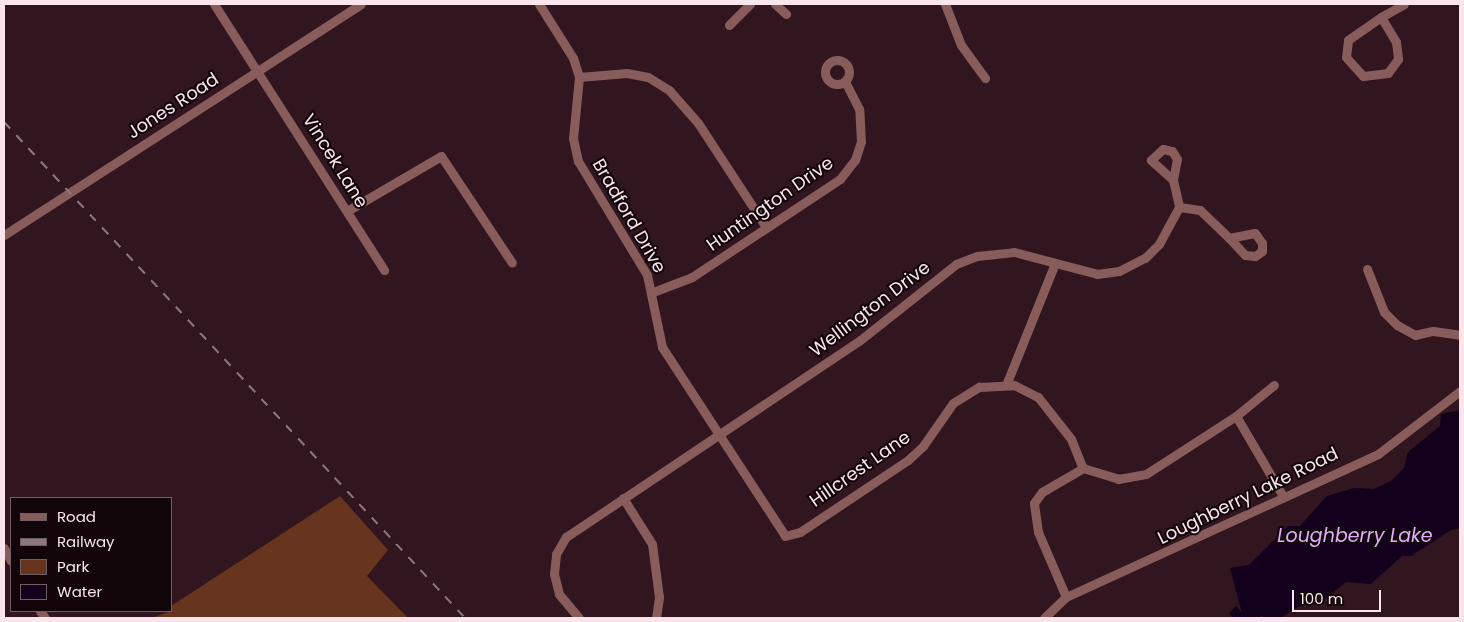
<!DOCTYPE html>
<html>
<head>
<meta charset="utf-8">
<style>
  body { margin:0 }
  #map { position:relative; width:1464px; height:622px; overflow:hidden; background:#31151f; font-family:Poppins,sans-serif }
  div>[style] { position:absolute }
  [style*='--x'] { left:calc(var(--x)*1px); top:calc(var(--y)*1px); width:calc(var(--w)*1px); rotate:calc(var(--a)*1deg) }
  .green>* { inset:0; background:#67341e }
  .water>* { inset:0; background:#12001c }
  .minor>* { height:9px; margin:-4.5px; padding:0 4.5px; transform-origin:4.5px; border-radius:4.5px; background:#875c5b }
  .minor>.ring { margin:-4.5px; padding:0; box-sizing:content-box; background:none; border:9px solid #875c5b; border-radius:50% }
  .rail>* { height:2px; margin-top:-1px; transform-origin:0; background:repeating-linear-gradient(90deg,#8f777f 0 9px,transparent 0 18px) }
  span { translate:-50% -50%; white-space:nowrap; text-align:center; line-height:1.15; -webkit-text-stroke:4px #110509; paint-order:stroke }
  .street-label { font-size:18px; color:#f9e5eb }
  .water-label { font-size:19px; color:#e2acfd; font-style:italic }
  .frame { position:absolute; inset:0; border:5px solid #f9e5eb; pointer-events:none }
  .legend { position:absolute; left:10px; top:497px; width:162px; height:115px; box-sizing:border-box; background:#110509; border:1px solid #6e5f63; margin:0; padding:6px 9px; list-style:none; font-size:15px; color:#f9e5eb }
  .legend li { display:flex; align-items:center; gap:10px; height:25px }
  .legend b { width:25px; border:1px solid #6e5f63 }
  .scale { position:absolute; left:1292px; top:590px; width:89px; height:22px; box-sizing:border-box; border:2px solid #f9e5eb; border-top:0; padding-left:6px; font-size:15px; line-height:18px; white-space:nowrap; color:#f9e5eb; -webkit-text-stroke:4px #110509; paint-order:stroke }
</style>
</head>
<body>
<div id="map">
  <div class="green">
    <div style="clip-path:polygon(340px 496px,388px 550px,367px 576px,408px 618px,152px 618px,171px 611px,171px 606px)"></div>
  </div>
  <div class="water">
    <div style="clip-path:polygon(1460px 410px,1460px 528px,1451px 530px,1411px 556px,1402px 556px,1371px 584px,1346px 582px,1320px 603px,1306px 602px,1280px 618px,1264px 618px,1262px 615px,1259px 618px,1233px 618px,1229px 613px,1236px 606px,1242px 613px,1230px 568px,1249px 565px,1288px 526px,1300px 526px,1327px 496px,1354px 488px,1374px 489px,1391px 481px,1404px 468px,1408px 452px,1440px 426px,1441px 414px)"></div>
  </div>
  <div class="minor">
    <div style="--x:214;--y:4;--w:316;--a:57.4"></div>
    <div style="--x:539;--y:4;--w:64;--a:57.8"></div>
    <div style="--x:573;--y:58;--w:20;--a:72"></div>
    <div style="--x:579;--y:77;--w:61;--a:95.6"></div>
    <div style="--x:573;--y:138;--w:24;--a:78"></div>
    <div style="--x:578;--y:161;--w:133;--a:58.8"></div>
    <div style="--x:647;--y:275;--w:74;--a:78.2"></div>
    <div style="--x:662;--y:347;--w:225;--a:56.9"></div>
    <div style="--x:785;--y:536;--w:16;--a:-15"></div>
    <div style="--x:800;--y:532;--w:130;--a:-33.7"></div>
    <div style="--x:908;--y:460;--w:21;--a:-43"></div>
    <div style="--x:923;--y:446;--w:52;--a:-55.1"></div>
    <div style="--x:953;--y:403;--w:31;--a:-32"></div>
    <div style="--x:979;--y:387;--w:35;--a:-3"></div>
    <div style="--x:1014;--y:385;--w:27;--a:27"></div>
    <div style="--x:1038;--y:397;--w:53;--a:51.8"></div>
    <div style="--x:1071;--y:439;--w:31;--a:68"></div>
    <div style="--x:1083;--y:468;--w:37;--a:17"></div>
    <div style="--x:1118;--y:479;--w:28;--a:-10"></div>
    <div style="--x:1146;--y:474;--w:107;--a:-32.8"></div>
    <div style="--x:1236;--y:416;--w:49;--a:-39.2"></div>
    <div style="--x:775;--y:4;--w:15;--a:42"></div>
    <div style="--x:945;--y:4;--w:44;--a:68.7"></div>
    <div style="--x:961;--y:45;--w:41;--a:54"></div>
    <div style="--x:1381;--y:17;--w:29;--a:59"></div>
    <div style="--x:1396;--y:42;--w:17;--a:83"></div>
    <div style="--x:1398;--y:59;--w:17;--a:126"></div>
    <div style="--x:1388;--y:73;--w:25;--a:173"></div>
    <div style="--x:1363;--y:76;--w:25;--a:-132"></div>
    <div style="--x:1346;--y:57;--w:17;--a:-83"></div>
    <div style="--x:1348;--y:40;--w:40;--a:-34.9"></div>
    <div style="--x:1381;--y:17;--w:26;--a:-29"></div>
    <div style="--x:729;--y:25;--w:30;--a:-45"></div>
    <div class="ring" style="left:825px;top:60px;width:15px;height:15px"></div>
    <div style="--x:579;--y:77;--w:48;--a:-4.8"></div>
    <div style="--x:627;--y:73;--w:21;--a:11"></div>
    <div style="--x:648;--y:77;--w:25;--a:32"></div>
    <div style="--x:669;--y:90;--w:44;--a:48.7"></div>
    <div style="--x:698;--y:123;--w:124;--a:56.8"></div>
    <div style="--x:1163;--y:149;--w:9;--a:13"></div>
    <div style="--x:1172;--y:151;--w:9;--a:58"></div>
    <div style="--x:1177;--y:159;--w:21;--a:101"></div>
    <div style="--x:1173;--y:180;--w:30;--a:-138"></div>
    <div style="--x:1151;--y:160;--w:16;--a:-43"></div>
    <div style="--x:1173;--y:180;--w:28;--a:77"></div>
    <div style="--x:1179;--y:207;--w:21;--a:8"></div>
    <div style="--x:1200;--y:210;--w:40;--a:44"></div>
    <div style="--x:347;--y:211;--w:109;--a:-30.3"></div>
    <div style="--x:441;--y:156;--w:128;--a:56.4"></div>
    <div style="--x:1255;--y:233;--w:12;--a:55"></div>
    <div style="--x:1262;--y:243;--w:8;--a:90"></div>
    <div style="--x:1262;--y:251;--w:9;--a:144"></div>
    <div style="--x:1255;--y:256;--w:10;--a:-174"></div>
    <div style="--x:1245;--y:255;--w:23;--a:-133"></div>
    <div style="--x:1229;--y:238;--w:26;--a:-11"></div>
    <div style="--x:4;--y:235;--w:425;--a:-32.9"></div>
    <div style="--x:1367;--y:269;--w:46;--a:68.4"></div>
    <div style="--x:1384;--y:312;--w:18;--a:45"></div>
    <div style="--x:1397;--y:325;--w:21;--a:29"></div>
    <div style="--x:1415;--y:335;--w:18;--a:-13"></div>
    <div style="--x:1433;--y:331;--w:27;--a:8"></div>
    <div style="--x:653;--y:292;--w:42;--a:-21"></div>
    <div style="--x:692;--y:277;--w:178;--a:-33.5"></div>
    <div style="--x:840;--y:179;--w:24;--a:-52"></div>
    <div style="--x:855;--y:160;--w:19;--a:-72"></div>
    <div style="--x:861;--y:142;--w:33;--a:-93"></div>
    <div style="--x:859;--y:109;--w:30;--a:-117"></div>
    <div style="--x:1006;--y:385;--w:131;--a:-68.1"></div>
    <div style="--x:1236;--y:416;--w:93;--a:59.6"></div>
    <div style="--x:623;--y:498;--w:54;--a:57.8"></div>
    <div style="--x:652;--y:544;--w:53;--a:82.5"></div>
    <div style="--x:659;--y:597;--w:21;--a:98"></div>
    <div style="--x:4;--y:548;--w:15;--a:62"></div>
    <div style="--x:1066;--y:597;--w:71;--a:-113.3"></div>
    <div style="--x:1038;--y:532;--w:29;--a:-98"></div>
    <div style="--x:1034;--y:503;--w:14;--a:-54"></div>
    <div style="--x:1042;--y:492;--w:48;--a:-30.3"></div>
    <div style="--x:40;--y:611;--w:9;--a:54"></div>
    <div style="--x:579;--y:618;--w:31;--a:-130"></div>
    <div style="--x:559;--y:594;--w:21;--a:-104"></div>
    <div style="--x:554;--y:574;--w:20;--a:-84"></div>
    <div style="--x:556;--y:554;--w:20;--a:-60"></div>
    <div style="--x:566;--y:537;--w:353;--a:-33.8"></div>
    <div style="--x:859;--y:341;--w:124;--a:-38.4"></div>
    <div style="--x:956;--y:264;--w:22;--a:-21"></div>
    <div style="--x:977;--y:256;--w:37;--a:-6"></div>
    <div style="--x:1014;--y:252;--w:86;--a:14.8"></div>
    <div style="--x:1097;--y:274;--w:22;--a:-8"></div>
    <div style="--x:1119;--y:271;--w:29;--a:-27"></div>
    <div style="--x:1145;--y:258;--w:20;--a:-45"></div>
    <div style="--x:1159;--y:244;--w:42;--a:-61.6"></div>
    <div style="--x:1044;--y:618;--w:30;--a:-44"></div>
    <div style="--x:1066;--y:597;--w:343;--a:-24.6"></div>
    <div style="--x:1378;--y:454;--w:103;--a:-37.5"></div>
  </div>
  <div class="rail">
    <div style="--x:4;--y:122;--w:677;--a:47.09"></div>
  </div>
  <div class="street-label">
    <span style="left:173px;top:106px;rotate:-33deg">Jones Road</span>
    <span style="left:335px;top:161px;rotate:58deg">Vincek Lane</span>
    <span style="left:770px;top:204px;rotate:-35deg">Huntington Drive</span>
    <span style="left:629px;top:216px;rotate:60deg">Bradford Drive</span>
    <span style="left:870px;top:309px;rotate:-37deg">Wellington Drive</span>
    <span style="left:860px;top:469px;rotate:-35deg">Hillcrest Lane</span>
    <span style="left:1248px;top:496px;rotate:-26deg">Loughberry Lake Road</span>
  </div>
  <div class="water-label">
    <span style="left:1355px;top:536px">Loughberry Lake</span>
  </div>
  <div class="frame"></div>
  <ul class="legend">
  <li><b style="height:6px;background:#875c5b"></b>Road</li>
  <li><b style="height:6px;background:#8f777f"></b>Railway</li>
  <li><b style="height:14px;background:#67341e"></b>Park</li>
  <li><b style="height:14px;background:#12001c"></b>Water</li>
  </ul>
  <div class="scale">100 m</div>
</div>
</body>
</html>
